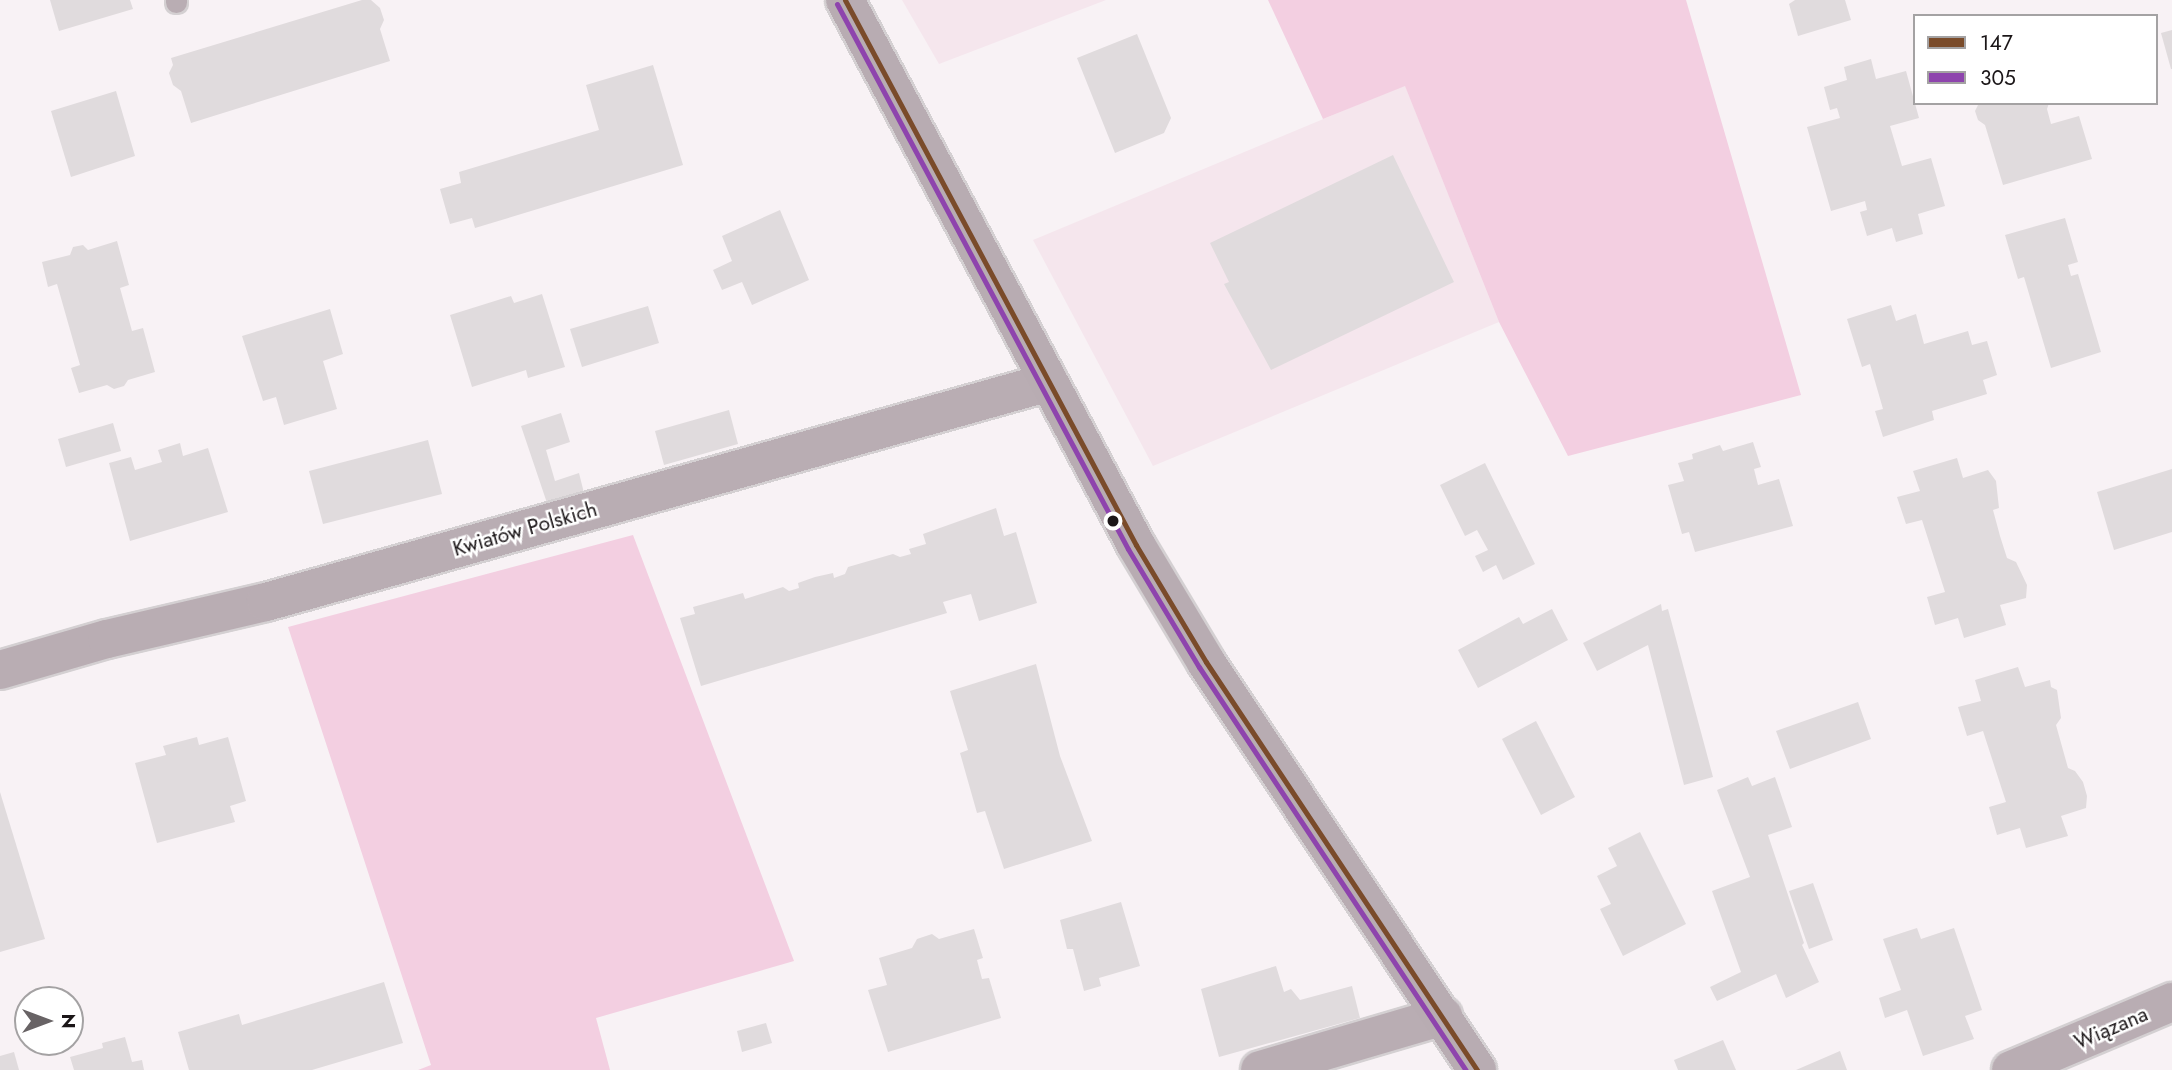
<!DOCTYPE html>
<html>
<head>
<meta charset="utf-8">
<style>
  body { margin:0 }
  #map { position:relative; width:2172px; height:1070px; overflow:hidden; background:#f8f2f5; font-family:Jost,sans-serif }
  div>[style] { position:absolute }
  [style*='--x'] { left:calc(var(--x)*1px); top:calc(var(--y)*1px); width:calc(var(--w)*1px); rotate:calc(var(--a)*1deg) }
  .built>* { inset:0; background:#f5e6ed }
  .green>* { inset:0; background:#f3cfe1 }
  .building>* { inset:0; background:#e0dbdd }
  .roads { filter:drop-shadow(2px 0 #d4d0d2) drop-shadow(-2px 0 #d4d0d2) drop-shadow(0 2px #d4d0d2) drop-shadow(0 -2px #d4d0d2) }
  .lane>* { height:21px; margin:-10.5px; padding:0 10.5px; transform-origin:10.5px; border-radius:10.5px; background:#b9adb3 }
  .street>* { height:38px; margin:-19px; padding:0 19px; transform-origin:19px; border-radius:19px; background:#b9adb3 }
  .secondary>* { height:38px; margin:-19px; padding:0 19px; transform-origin:19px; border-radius:19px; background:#b8acb2 }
  .bus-1>* { height:5px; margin:-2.5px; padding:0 2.5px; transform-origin:2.5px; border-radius:2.5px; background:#7a4b2a }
  .bus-2>* { height:5px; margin:-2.5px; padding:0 2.5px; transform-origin:2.5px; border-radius:2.5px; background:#8e44ad }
  .dots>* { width:19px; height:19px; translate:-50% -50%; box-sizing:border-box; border:4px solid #fff; border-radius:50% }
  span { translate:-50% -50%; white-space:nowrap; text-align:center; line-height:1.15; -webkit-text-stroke:5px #fff; paint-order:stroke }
  .street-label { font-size:21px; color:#1b1618 }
  .legend { position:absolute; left:1913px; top:14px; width:245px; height:91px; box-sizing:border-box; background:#fff; border:2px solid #a4a2a3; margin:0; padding:9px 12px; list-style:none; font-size:21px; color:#1b1618 }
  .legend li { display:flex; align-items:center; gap:14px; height:35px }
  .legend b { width:35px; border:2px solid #a4a2a3 }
  .north { position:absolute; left:14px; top:986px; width:70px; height:70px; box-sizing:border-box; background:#fff; border:2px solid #a4a2a3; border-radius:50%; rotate:90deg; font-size:19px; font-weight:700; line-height:28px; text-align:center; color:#1b1618 }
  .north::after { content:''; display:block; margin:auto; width:24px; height:32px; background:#686365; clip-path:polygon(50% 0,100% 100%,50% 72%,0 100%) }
</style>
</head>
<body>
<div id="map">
  <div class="built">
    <div style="clip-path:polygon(902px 0,1106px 0,939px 64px)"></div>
    <div style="clip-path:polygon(1405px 85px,1499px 322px,1153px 466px,1033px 240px)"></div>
  </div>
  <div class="green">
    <div style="clip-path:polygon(1268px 0,1686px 0,1801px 395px,1568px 456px,1499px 322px,1405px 86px,1323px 119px)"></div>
    <div style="clip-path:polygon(633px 535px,794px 961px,596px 1018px,610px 1070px,418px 1070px,431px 1065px,288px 627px)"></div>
  </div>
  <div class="building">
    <div style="clip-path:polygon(50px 0,130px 0,133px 9px,59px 31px)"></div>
    <div style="clip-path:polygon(362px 0,371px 0,380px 8px,384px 20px,380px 29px,390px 61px,191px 123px,181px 91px,173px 85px,169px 73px,173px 65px,171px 58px)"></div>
    <div style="clip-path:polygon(1795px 0,1845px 0,1851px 20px,1798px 36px,1789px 4px)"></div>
    <div style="clip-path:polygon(2172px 30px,2172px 69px,2171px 69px,2161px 33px)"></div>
    <div style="clip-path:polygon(1137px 34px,1171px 118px,1164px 133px,1115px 153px,1077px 58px)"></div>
    <div style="clip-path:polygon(1871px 59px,1876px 79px,1906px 71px,1919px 118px,1890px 126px,1902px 166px,1931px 158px,1945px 206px,1918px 214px,1923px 234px,1896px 242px,1892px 228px,1867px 236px,1860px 212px,1867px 210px,1865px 201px,1831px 211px,1807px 127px,1840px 118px,1837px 108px,1830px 110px,1824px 87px,1847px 80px,1844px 67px)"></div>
    <div style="clip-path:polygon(653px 65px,683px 165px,475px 228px,472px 218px,450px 224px,440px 189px,461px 183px,459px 172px,599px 130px,586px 85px)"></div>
    <div style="clip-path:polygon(116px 91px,135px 156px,71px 177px,51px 111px)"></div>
    <div style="clip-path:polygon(1979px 103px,2049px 103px,2047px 109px,2051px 124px,2079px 116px,2092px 159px,2003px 185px,1985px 125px,1978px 120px,1975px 111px)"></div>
    <div style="clip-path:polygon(1393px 155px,1454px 282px,1271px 370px,1224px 284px,1229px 282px,1210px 243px)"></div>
    <div style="clip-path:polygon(780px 210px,809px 280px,752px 305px,742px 282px,722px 290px,713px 270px,732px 261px,722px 236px)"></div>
    <div style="clip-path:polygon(2065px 218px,2078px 262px,2068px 265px,2071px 276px,2078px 274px,2101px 352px,2051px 368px,2024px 277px,2018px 279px,2005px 235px)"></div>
    <div style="clip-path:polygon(117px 241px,129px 285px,120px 288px,132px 331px,143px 328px,155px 372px,128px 380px,124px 386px,114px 389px,107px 385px,79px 393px,71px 368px,80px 365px,57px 284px,48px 287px,42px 262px,70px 255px,73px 247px,83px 245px,88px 250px)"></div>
    <div style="clip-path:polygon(542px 294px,565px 367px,528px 378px,526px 370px,472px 387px,450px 315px,511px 296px,514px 303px)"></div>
    <div style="clip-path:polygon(1891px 305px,1896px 321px,1916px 314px,1924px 344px,1968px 331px,1972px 345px,1987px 341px,1997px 375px,1983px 380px,1987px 394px,1932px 411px,1934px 420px,1883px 437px,1875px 411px,1883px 409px,1870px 364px,1862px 367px,1847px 319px)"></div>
    <div style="clip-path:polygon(648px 306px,659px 343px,582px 367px,570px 329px)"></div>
    <div style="clip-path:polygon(330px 309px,343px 354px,323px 361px,337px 409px,284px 425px,276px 397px,263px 401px,242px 336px)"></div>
    <div style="clip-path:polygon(729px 410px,738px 444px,664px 465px,655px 431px)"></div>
    <div style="clip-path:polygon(561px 413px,570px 442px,546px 450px,555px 481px,579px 473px,584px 493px,547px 503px,521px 426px)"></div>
    <div style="clip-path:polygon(113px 423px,121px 451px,66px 467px,58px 439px)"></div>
    <div style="clip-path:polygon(428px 440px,442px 494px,323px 524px,309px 471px)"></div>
    <div style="clip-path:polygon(1753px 442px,1761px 467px,1754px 469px,1758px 485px,1779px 479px,1793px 526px,1695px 552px,1689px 532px,1682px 534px,1668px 485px,1684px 481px,1678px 463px,1693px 459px,1692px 454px,1720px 445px,1723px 451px)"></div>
    <div style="clip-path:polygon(180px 443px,183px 456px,208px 448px,228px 512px,130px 541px,109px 463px,131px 457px,135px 470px,162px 462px,158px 450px)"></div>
    <div style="clip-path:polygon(1957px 458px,1963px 478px,1988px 470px,1996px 481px,1999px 508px,1993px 510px,2000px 536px,2007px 558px,2016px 562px,2027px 585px,2026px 598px,2000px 605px,2006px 625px,1964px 638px,1958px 618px,1935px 625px,1927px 597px,1945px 592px,1922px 520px,1906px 524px,1897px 497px,1920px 491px,1913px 471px)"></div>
    <div style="clip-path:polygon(1485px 463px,1535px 564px,1503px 580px,1496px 565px,1483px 572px,1475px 556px,1488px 550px,1477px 530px,1465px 536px,1440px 485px)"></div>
    <div style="clip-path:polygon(2172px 469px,2172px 532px,2114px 550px,2097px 492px)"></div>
    <div style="clip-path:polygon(996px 508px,1004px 536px,1016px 532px,1037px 603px,979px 621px,971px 594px,943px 602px,947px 613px,701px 686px,680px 618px,695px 614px,693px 607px,743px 593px,745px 599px,783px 587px,789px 591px,799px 588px,798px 583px,815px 577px,833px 573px,834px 578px,845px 574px,848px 567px,893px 554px,900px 557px,911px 554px,909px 549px,926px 544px,923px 534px)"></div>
    <div style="clip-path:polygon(1661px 604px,1662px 611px,1668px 609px,1713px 777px,1684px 785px,1648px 645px,1597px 671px,1583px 643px)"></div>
    <div style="clip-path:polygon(1552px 609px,1568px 640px,1478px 688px,1458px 650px,1519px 617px,1523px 624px)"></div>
    <div style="clip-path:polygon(1036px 664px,1060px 756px,1092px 841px,1004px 869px,985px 811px,977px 813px,960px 753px,968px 750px,950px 691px)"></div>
    <div style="clip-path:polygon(2018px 667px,2025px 687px,2050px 680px,2051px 687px,2057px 690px,2061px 718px,2056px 725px,2068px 768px,2075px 771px,2083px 782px,2087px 796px,2086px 808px,2061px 816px,2068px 836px,2026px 848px,2020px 828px,1997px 835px,1989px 807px,2006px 802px,1983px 731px,1967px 736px,1958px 707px,1981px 701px,1975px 680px)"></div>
    <div style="clip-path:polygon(1858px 702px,1871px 739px,1790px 769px,1776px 731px)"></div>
    <div style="clip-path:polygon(1536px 721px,1575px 797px,1541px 815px,1502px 739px)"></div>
    <div style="clip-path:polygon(197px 737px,199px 745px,228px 737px,246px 801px,230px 806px,235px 822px,157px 843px,135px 763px,166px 755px,163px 746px)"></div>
    <div style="clip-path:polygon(1748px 777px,1752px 786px,1775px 777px,1792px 827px,1768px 835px,1804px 943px,1802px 945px,1819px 982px,1786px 998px,1776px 974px,1717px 1001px,1710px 987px,1741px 972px,1712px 891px,1750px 877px,1717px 790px)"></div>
    <div style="clip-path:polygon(0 792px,45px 939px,0 952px)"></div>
    <div style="clip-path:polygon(1640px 832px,1686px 924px,1623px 956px,1600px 909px,1611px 904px,1597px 876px,1617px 866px,1608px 848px)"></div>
    <div style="clip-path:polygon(1813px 883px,1833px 940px,1809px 949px,1789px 891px)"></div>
    <div style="clip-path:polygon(1121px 902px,1140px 966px,1099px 978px,1101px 986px,1084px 991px,1073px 949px,1067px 949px,1060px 920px)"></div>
    <div style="clip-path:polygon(1917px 928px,1921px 939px,1954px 928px,1982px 1010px,1965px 1016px,1974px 1039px,1923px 1056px,1907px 1010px,1885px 1018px,1879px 998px,1901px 990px,1883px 939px)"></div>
    <div style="clip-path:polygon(974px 929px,983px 958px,977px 960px,982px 979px,989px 978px,1001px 1018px,888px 1052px,868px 990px,887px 985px,879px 958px,912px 948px,917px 939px,932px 934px,939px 939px)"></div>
    <div style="clip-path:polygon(1276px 966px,1284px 992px,1291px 989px,1300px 1000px,1352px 986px,1360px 1018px,1219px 1057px,1201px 989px)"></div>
    <div style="clip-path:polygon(384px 982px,403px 1043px,312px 1070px,189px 1070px,178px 1032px,239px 1014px,242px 1025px)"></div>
    <div style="clip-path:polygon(766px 1023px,772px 1043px,742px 1052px,737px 1031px)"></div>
    <div style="clip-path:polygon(125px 1037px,132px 1062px,142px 1060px,144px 1070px,74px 1070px,70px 1057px,103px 1048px,102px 1043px)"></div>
    <div style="clip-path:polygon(1723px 1040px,1736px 1070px,1678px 1070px,1674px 1060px)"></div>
    <div style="clip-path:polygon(1840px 1051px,1847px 1070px,1796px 1070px)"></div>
    <div style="clip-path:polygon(14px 1052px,19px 1070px,0 1070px,0 1056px)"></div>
  </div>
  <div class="roads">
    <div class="lane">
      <div style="--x:176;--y:0;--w:2;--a:90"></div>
    </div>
    <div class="street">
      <div style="--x:0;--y:670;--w:111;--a:-16.2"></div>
      <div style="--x:107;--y:639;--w:163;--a:-13.1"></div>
      <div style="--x:266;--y:602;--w:813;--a:-15.69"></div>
      <div style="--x:1260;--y:1070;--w:191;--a:-16.4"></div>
      <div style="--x:2011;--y:1070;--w:175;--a:-22.9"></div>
    </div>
    <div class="secondary">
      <div style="--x:845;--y:0;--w:618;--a:61.9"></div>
      <div style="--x:1136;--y:545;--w:136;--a:59.1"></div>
      <div style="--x:1206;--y:662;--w:490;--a:56.4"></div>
    </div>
  </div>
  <div class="bus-1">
    <div style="--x:845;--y:0;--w:618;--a:61.9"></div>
    <div style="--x:1136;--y:545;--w:136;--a:59.1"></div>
    <div style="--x:1206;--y:662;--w:490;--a:56.4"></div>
  </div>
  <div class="bus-2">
    <div style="--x:837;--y:4;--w:618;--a:61.9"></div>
    <div style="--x:1128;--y:549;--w:138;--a:59"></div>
    <div style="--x:1199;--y:667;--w:483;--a:56.5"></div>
  </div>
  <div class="dots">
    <div style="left:1113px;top:521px;background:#1b1618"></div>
  </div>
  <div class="street-label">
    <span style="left:525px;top:529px;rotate:-16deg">Kwiatów Polskich</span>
    <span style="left:2111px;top:1028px;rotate:-23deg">Wiązana</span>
  </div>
  <ul class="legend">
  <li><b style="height:9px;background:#7a4b2a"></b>147</li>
  <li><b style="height:9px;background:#8e44ad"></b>305</li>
  </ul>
  <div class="north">N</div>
</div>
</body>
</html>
